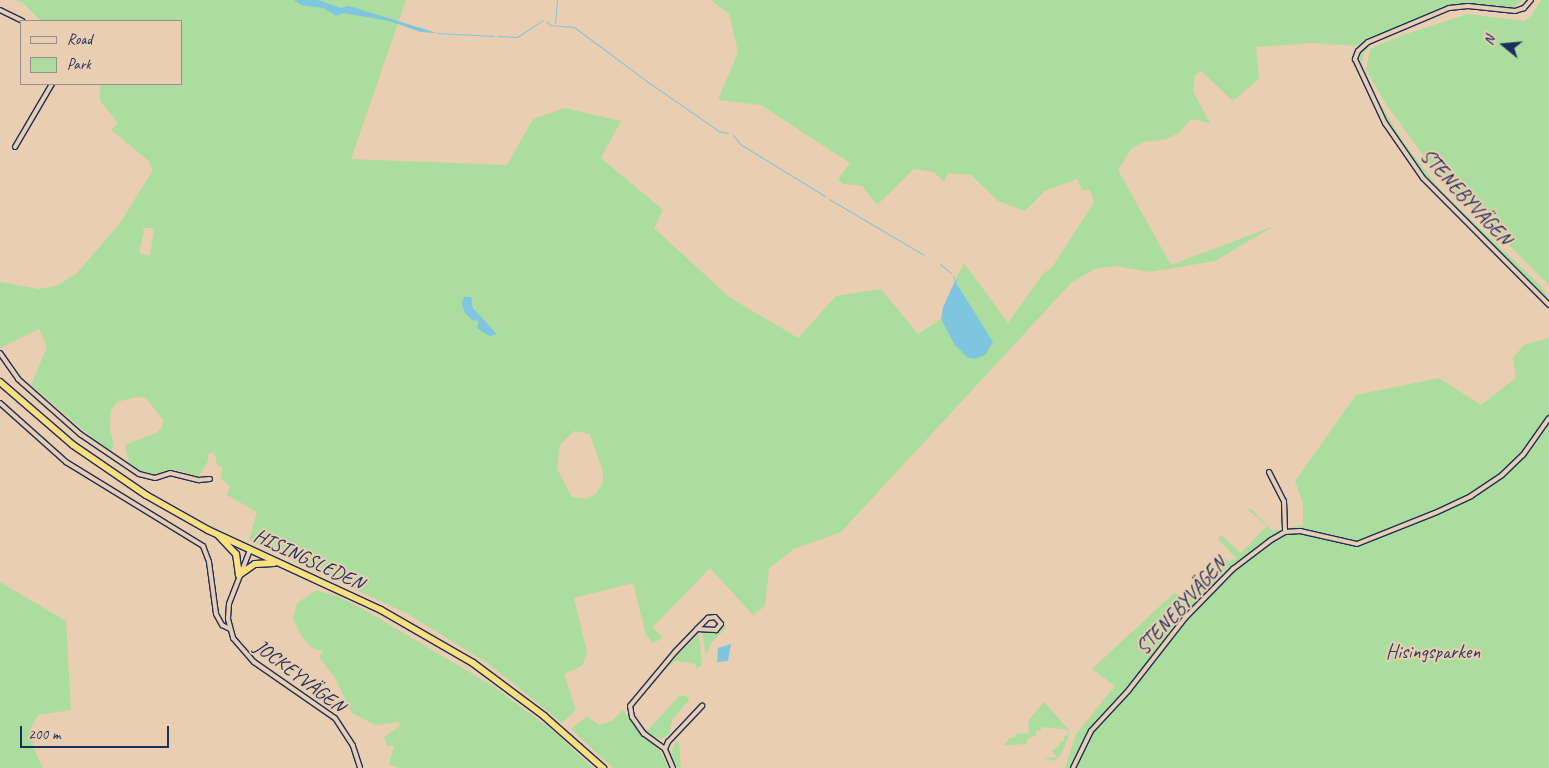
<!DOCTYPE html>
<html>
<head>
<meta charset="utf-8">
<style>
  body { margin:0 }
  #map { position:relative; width:1549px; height:768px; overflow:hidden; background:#eaceb1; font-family:Caveat,sans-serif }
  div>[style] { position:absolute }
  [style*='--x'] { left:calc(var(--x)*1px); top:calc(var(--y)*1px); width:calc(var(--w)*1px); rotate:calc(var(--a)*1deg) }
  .green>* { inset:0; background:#abdd9e }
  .water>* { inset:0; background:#7ec5df }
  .stream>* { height:1px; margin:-0.5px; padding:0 0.5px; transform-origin:0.5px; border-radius:0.5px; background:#7ec5df }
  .roads { filter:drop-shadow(1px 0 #1b2f5e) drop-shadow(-1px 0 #1b2f5e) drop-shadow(0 1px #1b2f5e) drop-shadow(0 -1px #1b2f5e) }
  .minor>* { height:4px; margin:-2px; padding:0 2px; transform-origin:2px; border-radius:2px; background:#eaceb1 }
  .trunk>* { height:6px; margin:-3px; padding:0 3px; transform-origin:3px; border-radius:3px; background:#fce080 }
  span { translate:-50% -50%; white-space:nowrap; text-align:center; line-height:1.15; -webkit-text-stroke:4px #eaceb1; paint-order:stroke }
  .street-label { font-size:20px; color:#1b2f5e }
  .park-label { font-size:20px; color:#294064 }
  .legend { position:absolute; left:20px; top:20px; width:162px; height:65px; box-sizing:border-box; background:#eaceb1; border:1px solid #978e90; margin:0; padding:6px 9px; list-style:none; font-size:15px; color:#1b2f5e }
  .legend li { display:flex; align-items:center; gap:10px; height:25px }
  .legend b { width:25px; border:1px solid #978e90 }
  .north { position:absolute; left:1479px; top:20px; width:50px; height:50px; -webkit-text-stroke:4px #eaceb1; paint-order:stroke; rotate:287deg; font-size:14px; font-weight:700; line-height:20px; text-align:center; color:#1b2f5e }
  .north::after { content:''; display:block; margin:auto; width:18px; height:22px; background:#1b2f5e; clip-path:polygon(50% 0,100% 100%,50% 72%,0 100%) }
  .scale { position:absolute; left:20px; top:726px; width:149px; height:22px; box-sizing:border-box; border:2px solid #1b2f5e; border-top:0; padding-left:6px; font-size:15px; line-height:18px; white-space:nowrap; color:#1b2f5e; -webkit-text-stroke:4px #eaceb1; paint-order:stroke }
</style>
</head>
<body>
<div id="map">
  <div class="green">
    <div style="clip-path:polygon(evenodd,15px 0,406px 0,351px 159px,507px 165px,533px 119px,565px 108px,621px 121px,601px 158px,663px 210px,654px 228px,729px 297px,798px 338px,836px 296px,881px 289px,918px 334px,941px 319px,954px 344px,958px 283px,955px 281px,964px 263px,1008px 323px,1043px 274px,1053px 266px,1094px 202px,1090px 190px,1082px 190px,1077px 179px,1045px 191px,1025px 211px,998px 201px,971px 175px,948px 173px,944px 182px,934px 172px,914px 169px,877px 205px,862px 186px,843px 184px,838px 179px,850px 163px,761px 105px,718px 100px,738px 52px,729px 14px,711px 0,1523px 0,1513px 8px,1451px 5px,1355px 46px,1313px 43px,1256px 47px,1259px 79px,1233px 101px,1201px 71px,1195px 75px,1193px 91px,1210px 123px,1191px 119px,1179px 133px,1166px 139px,1144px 142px,1131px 149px,1118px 170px,1171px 265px,1274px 226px,1215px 261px,1150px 272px,1115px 266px,1095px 269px,1072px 282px,841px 532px,794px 549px,769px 568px,765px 606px,753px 615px,710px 568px,653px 627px,663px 638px,653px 643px,646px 635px,633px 583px,574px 598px,587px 653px,582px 666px,564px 674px,576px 710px,562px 723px,489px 664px,408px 614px,249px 540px,257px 512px,227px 495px,230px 486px,220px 478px,223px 468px,217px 464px,214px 452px,208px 454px,208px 461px,199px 476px,173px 469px,154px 474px,138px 471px,129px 463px,125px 445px,156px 433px,162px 428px,163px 420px,146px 398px,135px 397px,117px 402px,111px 410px,110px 430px,114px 445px,110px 453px,31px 385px,47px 347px,39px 329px,0 348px,0 282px,39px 289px,56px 286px,77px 273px,120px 223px,153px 170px,149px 161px,111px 130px,118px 123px,100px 101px,100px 84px,181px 84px,181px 21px,41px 21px,23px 3px,15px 0,142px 228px,154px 228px,150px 256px,139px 253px,144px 231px,142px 228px,15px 0,472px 303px,476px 312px,496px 332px,486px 333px,479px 321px,472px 320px,469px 314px,472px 303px,15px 0,574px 431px,590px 434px,603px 472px,603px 482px,596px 494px,586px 499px,572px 497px,557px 469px,560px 445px,574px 431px)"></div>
    <div style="clip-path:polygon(1541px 0,1549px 0,1549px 285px,1436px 173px,1386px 104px,1366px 70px,1370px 49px,1400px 36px,1467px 14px,1524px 21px,1531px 16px)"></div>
    <div style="clip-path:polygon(1373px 42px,1363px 54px,1362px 65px,1377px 98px,1404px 143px,1443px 193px,1541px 286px,1549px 300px,1440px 193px,1400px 142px,1374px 97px,1360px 64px,1360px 53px)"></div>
    <div style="clip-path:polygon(1549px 338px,1549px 768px,1065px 768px,1076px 734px,1115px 686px,1092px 669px,1174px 593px,1188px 598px,1223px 561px,1222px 557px,1229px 561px,1237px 559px,1218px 539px,1221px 535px,1241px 553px,1267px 526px,1247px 509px,1251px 509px,1273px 531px,1303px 525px,1303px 503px,1295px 481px,1356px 395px,1439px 378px,1481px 405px,1516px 378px,1513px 358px,1524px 345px)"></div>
    <div style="clip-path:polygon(0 582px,66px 621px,71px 710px,38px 715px,31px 728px,33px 747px,43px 768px,0 768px)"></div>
    <div style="clip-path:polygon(316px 590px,339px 597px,370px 613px,491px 685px,553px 731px,593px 768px,399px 768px,389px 764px,394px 746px,387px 746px,384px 737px,400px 726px,399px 722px,375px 725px,352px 713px,335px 678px,319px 657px,323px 651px,312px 648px,302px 637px,293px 619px,297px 603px)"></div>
    <div style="clip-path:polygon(724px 625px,726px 628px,711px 643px,706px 656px,702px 632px,715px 633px)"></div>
    <div style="clip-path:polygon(699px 633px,702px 665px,696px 669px,696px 664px,675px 661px,656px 678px)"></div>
    <div style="clip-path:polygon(680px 695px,688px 697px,689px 700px,672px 720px,669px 734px,661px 739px,648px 734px,642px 727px,648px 730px)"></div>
    <div style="clip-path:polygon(1044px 702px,1069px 730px,1069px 736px,1060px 756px,1054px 761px,1043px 758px,1057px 757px,1052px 751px,1060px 745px,1060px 741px,1064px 741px,1064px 736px,1068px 736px,1068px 730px,1041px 727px,1041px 730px,1036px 731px,1036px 735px,1027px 739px,1027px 744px,1004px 745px,1010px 738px,1016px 737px,1016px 734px,1029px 733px,1028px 721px)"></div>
    <div style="clip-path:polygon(623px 710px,639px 732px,660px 751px,669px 768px,613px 768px,571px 729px,587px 716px,599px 725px,612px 721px)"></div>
    <div style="clip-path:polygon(676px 741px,679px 743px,681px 768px,677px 768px,670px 755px)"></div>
  </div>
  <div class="water">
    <div style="clip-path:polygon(294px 0,318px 0,341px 8px,349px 6px,437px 33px,421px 32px,389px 21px,343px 13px,337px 16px,323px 8px,301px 5px)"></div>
    <div style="clip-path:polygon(955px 281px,993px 342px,985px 355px,974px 359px,967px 357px,954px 344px,941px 319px,943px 307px)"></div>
    <div style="clip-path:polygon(464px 297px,471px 297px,473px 308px,497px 334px,489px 336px,477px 328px,479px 321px,472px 320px,465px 313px,462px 304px)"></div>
    <div style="clip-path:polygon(731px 644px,728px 661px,717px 662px,718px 648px)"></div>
  </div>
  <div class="stream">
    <div style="--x:546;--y:21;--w:6;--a:45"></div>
    <div style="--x:550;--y:25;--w:24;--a:5"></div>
    <div style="--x:574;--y:27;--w:89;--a:36.7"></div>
    <div style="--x:645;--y:80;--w:90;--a:34.6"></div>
    <div style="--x:719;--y:131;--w:9;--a:13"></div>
    <div style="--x:555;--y:23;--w:23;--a:-85"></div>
    <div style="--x:437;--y:33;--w:57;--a:3"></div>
    <div style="--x:498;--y:36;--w:19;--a:3"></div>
    <div style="--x:517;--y:37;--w:31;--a:-33"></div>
    <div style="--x:733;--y:135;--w:11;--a:52"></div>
    <div style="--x:740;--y:144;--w:100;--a:31.5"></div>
    <div style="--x:829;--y:199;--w:110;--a:30.5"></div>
    <div style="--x:940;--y:264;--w:14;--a:39"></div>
    <div style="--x:953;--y:276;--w:7;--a:63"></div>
  </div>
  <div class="roads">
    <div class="minor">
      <div style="--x:1531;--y:0;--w:11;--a:131"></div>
      <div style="--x:1524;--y:8;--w:9;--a:162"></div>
      <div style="--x:1515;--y:11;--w:47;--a:-173.9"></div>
      <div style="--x:1468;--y:6;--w:19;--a:174"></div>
      <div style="--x:1449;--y:8;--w:88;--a:157.2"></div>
      <div style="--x:1368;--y:42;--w:13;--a:138"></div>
      <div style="--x:1358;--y:51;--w:9;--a:111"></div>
      <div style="--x:1355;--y:59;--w:71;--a:64.9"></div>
      <div style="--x:1385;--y:123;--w:67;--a:55.4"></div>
      <div style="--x:1423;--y:178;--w:179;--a:45.2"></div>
      <div style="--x:0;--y:10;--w:25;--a:26"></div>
      <div style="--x:15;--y:147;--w:73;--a:-59.6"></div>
      <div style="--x:0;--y:353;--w:32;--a:55"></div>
      <div style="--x:18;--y:379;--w:83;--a:41.6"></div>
      <div style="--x:80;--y:434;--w:71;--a:34.1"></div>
      <div style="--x:139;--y:474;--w:16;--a:14"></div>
      <div style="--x:155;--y:478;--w:16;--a:-18"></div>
      <div style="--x:170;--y:473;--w:30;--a:14"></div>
      <div style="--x:199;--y:480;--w:11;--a:-5"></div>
      <div style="--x:0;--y:403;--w:89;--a:41.8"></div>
      <div style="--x:66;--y:462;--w:161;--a:31.5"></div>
      <div style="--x:203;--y:546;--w:17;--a:69"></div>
      <div style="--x:209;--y:562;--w:52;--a:82.3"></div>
      <div style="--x:216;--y:614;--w:13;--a:61"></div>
      <div style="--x:222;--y:625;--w:9;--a:27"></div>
      <div style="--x:1269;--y:472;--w:33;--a:63"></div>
      <div style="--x:1284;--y:501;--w:31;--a:88"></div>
      <div style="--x:250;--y:550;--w:58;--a:111.3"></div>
      <div style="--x:229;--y:604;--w:15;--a:94"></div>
      <div style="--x:228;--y:619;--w:20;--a:75"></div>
      <div style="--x:233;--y:638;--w:32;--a:49"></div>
      <div style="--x:254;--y:662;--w:98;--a:34.7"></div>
      <div style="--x:335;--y:718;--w:33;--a:57"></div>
      <div style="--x:353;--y:746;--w:23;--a:72"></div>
      <div style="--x:665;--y:749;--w:26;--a:-144"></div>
      <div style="--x:644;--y:734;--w:21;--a:-125"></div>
      <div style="--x:632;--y:717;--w:11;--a:-100"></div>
      <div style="--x:630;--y:706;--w:70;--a:-50.2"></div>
      <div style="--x:675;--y:652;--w:32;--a:-46"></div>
      <div style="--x:697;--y:629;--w:16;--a:-45"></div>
      <div style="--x:708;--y:618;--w:7;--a:-8"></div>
      <div style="--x:715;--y:617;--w:9;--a:49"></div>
      <div style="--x:721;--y:624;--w:8;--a:130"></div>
      <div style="--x:716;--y:630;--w:19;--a:-177"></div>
      <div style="--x:673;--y:768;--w:21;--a:-113"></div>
      <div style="--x:665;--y:749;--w:8;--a:-67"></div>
      <div style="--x:668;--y:742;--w:50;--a:-46.6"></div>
      <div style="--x:1073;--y:768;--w:41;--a:-64.1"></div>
      <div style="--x:1091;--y:731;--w:54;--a:-47.2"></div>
      <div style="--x:1128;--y:691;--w:93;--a:-52"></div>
      <div style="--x:1185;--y:618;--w:69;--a:-45.6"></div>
      <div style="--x:1233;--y:569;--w:48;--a:-37.3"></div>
      <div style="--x:1271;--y:540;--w:16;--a:-30"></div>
      <div style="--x:1285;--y:532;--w:15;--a:-4"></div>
      <div style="--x:1300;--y:531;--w:58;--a:12.8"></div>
      <div style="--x:1357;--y:544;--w:84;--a:-21.7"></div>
      <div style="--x:1435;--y:513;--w:40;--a:-25"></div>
      <div style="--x:1471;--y:496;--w:37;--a:-34"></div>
      <div style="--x:1502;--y:475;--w:29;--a:-44"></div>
      <div style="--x:1523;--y:455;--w:45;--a:-54.9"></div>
    </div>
    <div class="trunk">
      <div style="--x:0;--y:382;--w:96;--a:40.8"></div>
      <div style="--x:73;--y:445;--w:88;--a:34.4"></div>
      <div style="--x:146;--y:495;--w:71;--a:29.4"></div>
      <div style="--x:208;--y:530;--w:191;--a:24.8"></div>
      <div style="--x:381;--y:610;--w:106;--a:29.9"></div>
      <div style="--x:473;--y:663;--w:89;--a:36.7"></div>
      <div style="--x:544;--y:716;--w:79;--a:41.4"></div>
      <div style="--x:219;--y:536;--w:25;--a:47"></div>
      <div style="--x:236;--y:554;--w:21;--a:82"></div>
      <div style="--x:239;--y:575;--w:19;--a:-35"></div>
      <div style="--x:255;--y:564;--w:19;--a:-3"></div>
    </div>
  </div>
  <div class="street-label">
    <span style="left:1466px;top:197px;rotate:47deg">STENEBYVÄGEN</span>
    <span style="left:309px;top:559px;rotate:25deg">HISINGSLEDEN</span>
    <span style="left:1181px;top:606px;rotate:-48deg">STENEBYVÄGEN</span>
    <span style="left:300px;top:676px;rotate:37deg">JOCKEYVÄGEN</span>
  </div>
  <div class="park-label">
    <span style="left:1433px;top:651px">Hisingsparken</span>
  </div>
  <ul class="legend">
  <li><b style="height:6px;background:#eaceb1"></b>Road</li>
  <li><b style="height:14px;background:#abdd9e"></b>Park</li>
  </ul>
  <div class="north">N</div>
  <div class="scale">200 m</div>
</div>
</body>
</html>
